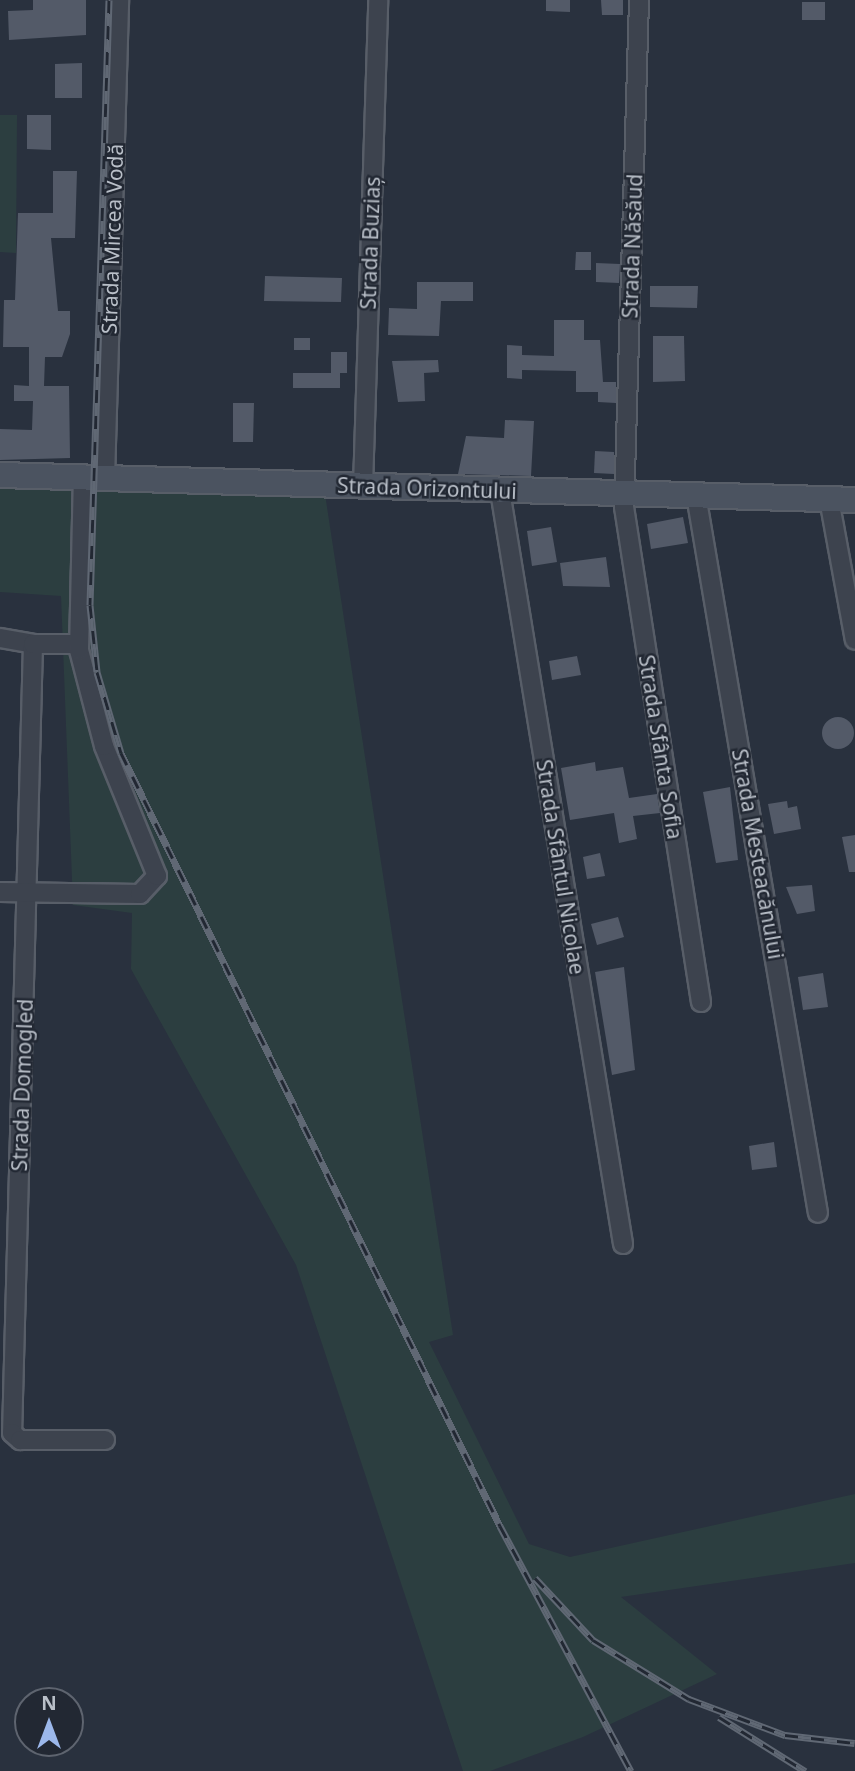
<!DOCTYPE html>
<html>
<head>
<meta charset="utf-8">
<style>
  body { margin:0 }
  #map { position:relative; width:855px; height:1771px; overflow:hidden; background:#29313e; font-family:"Noto Sans",sans-serif }
  div>[style] { position:absolute }
  [style*='--x'] { left:calc(var(--x)*1px); top:calc(var(--y)*1px); width:calc(var(--w)*1px); rotate:calc(var(--a)*1deg) }
  .green>* { inset:0; background:#2c3e40 }
  .building>* { inset:0; background:#535a68 }
  .round { border-radius:50% }
  .roads { filter:drop-shadow(2px 0 #585e68) drop-shadow(-2px 0 #585e68) drop-shadow(0 2px #585e68) drop-shadow(0 -2px #585e68) }
  .street>* { height:18px; margin:-9px; padding:0 9px; transform-origin:9px; border-radius:9px; background:#3d434e }
  .secondary>* { height:24px; margin:-12px; padding:0 12px; transform-origin:12px; border-radius:12px; background:#4b5360 }
  .rail>* { height:7px; margin-top:-3.5px; transform-origin:0; background:repeating-linear-gradient(90deg,#222833 0 13px,#606874 0 26px); box-sizing:border-box; border-block:2px solid #606874 }
  span { translate:-50% -50%; white-space:nowrap; text-align:center; line-height:1.15; -webkit-text-stroke:5px #222833; paint-order:stroke }
  .street-label { font-size:21px; color:#b9bfc8 }
  .north { position:absolute; left:14px; top:1687px; width:70px; height:70px; box-sizing:border-box; background:#222833; border:2px solid #5e646f; border-radius:50%; rotate:0deg; font-size:19px; font-weight:700; line-height:28px; text-align:center; color:#b9bfc8 }
  .north::after { content:''; display:block; margin:auto; width:24px; height:32px; background:#9cb8eb; clip-path:polygon(50% 0,100% 100%,50% 72%,0 100%) }
</style>
</head>
<body>
<div id="map">
  <div class="green">
    <div style="clip-path:polygon(0 115px,17px 115px,16px 253px,0 252px)"></div>
    <div style="clip-path:polygon(0 484px,325px 494px,453px 1335px,429px 1342px,529px 1544px,570px 1557px,855px 1494px,855px 1563px,621px 1597px,717px 1674px,583px 1737px,490px 1771px,463px 1771px,296px 1265px,131px 969px,132px 913px,73px 905px,61px 596px,0 592px)"></div>
  </div>
  <div class="building">
    <div style="clip-path:polygon(33px 0,86px 0,86px 35px,9px 40px,8px 11px,33px 10px)"></div>
    <div style="clip-path:polygon(546px 0,570px 0,570px 12px,546px 11px)"></div>
    <div style="clip-path:polygon(601px 0,623px 0,623px 15px,602px 15px)"></div>
    <div style="clip-path:polygon(802px 2px,825px 2px,825px 20px,802px 20px)"></div>
    <div style="clip-path:polygon(82px 63px,82px 98px,55px 98px,55px 64px)"></div>
    <div style="clip-path:polygon(27px 115px,51px 115px,51px 150px,27px 149px)"></div>
    <div style="clip-path:polygon(53px 171px,77px 171px,75px 238px,51px 238px,58px 311px,70px 311px,70px 334px,62px 357px,45px 357px,44px 386px,69px 386px,70px 458px,0 460px,0 429px,32px 430px,33px 401px,14px 401px,14px 385px,29px 386px,29px 347px,3px 347px,4px 300px,15px 300px,18px 213px,53px 213px)"></div>
    <div style="clip-path:polygon(576px 252px,591px 252px,591px 270px,575px 270px)"></div>
    <div style="clip-path:polygon(596px 263px,620px 264px,619px 283px,596px 282px)"></div>
    <div style="clip-path:polygon(265px 276px,342px 278px,341px 302px,264px 301px)"></div>
    <div style="clip-path:polygon(417px 282px,473px 282px,473px 301px,441px 301px,439px 336px,388px 335px,389px 308px,417px 309px)"></div>
    <div style="clip-path:polygon(650px 286px,698px 286px,697px 308px,650px 307px)"></div>
    <div style="clip-path:polygon(554px 320px,584px 320px,584px 340px,600px 340px,603px 382px,616px 382px,616px 403px,598px 402px,598px 392px,576px 392px,576px 371px,522px 370px,522px 379px,507px 378px,507px 345px,522px 346px,522px 355px,554px 356px)"></div>
    <div style="clip-path:polygon(653px 336px,684px 336px,685px 381px,653px 382px)"></div>
    <div style="clip-path:polygon(294px 338px,310px 338px,310px 350px,294px 350px)"></div>
    <div style="clip-path:polygon(331px 352px,347px 352px,347px 373px,331px 373px)"></div>
    <div style="clip-path:polygon(438px 360px,439px 372px,424px 373px,425px 401px,398px 402px,392px 361px)"></div>
    <div style="clip-path:polygon(293px 373px,340px 373px,340px 388px,293px 388px)"></div>
    <div style="clip-path:polygon(233px 403px,254px 403px,253px 442px,233px 442px)"></div>
    <div style="clip-path:polygon(505px 420px,534px 421px,531px 476px,458px 474px,466px 436px,504px 438px)"></div>
    <div style="clip-path:polygon(595px 451px,614px 452px,614px 474px,594px 473px)"></div>
    <div style="clip-path:polygon(683px 517px,688px 543px,651px 549px,647px 524px)"></div>
    <div style="clip-path:polygon(551px 527px,557px 562px,532px 566px,527px 531px)"></div>
    <div style="clip-path:polygon(606px 557px,610px 587px,563px 586px,560px 563px)"></div>
    <div style="clip-path:polygon(577px 656px,581px 675px,552px 680px,549px 661px)"></div>
    <div class="round" style="left:822px;top:717px;width:32px;height:32px"></div>
    <div style="clip-path:polygon(595px 762px,596px 771px,623px 767px,629px 798px,657px 794px,660px 813px,633px 816px,637px 839px,619px 843px,614px 813px,570px 820px,561px 768px)"></div>
    <div style="clip-path:polygon(730px 787px,738px 860px,716px 863px,703px 792px)"></div>
    <div style="clip-path:polygon(787px 801px,788px 808px,797px 806px,801px 829px,774px 834px,768px 804px)"></div>
    <div style="clip-path:polygon(855px 835px,855px 872px,849px 872px,842px 837px)"></div>
    <div style="clip-path:polygon(600px 853px,605px 876px,587px 879px,583px 857px)"></div>
    <div style="clip-path:polygon(812px 885px,815px 911px,797px 914px,786px 887px)"></div>
    <div style="clip-path:polygon(618px 917px,624px 937px,597px 945px,591px 924px)"></div>
    <div style="clip-path:polygon(624px 967px,635px 1070px,612px 1075px,595px 972px)"></div>
    <div style="clip-path:polygon(823px 973px,828px 1007px,803px 1010px,798px 977px)"></div>
    <div style="clip-path:polygon(774px 1142px,777px 1167px,752px 1170px,749px 1146px)"></div>
  </div>
  <div class="roads">
    <div class="street">
      <div style="--x:639;--y:0;--w:507;--a:91.69"></div>
      <div style="--x:624;--y:507;--w:501;--a:81.16"></div>
      <div style="--x:105;--y:478;--w:478;--a:-88.3"></div>
      <div style="--x:363;--y:487;--w:487;--a:-88.2"></div>
      <div style="--x:500;--y:491;--w:763;--a:80.72"></div>
      <div style="--x:696;--y:495;--w:728;--a:80.36"></div>
      <div style="--x:829;--y:499;--w:143;--a:79.6"></div>
      <div style="--x:0;--y:638;--w:34;--a:10"></div>
      <div style="--x:33;--y:644;--w:789;--a:91.52"></div>
      <div style="--x:12;--y:1433;--w:11;--a:41"></div>
      <div style="--x:20;--y:1440;--w:85;--a:0"></div>
      <div style="--x:33;--y:644;--w:45;--a:0"></div>
      <div style="--x:0;--y:892;--w:140;--a:0.8"></div>
      <div style="--x:140;--y:894;--w:25;--a:-47"></div>
      <div style="--x:157;--y:876;--w:140;--a:-112.2"></div>
      <div style="--x:104;--y:746;--w:99;--a:-104.6"></div>
      <div style="--x:79;--y:650;--w:172;--a:-88.7"></div>
    </div>
    <div class="secondary">
      <div style="--x:0;--y:475;--w:855;--a:1.67"></div>
    </div>
  </div>
  <div class="rail">
    <div style="--x:109;--y:0;--w:605;--a:91.8"></div>
    <div style="--x:90;--y:605;--w:67;--a:84"></div>
    <div style="--x:97;--y:672;--w:84;--a:73.5"></div>
    <div style="--x:121;--y:753;--w:861;--a:63.88"></div>
    <div style="--x:500;--y:1526;--w:278;--a:61.9"></div>
    <div style="--x:535;--y:1578;--w:85;--a:46.9"></div>
    <div style="--x:593;--y:1640;--w:113;--a:31.6"></div>
    <div style="--x:689;--y:1699;--w:103;--a:20.6"></div>
    <div style="--x:785;--y:1735;--w:70;--a:6.5"></div>
    <div style="--x:719;--y:1717;--w:102;--a:32.1"></div>
  </div>
  <div class="street-label">
    <span style="left:112px;top:239px;rotate:-88deg">Strada Mircea Vodă</span>
    <span style="left:370px;top:243px;rotate:-88deg">Strada Buziaș</span>
    <span style="left:632px;top:246px;rotate:-88deg">Strada Năsăud</span>
    <span style="left:427px;top:488px;rotate:2deg">Strada Orizontului</span>
    <span style="left:661px;top:747px;rotate:81deg">Strada Sfânta Sofia</span>
    <span style="left:758px;top:854px;rotate:80deg">Strada Mesteacănului</span>
    <span style="left:561px;top:867px;rotate:81deg">Strada Sfântul Nicolae</span>
    <span style="left:22px;top:1085px;rotate:-88deg">Strada Domogled</span>
  </div>
  <div class="north">N</div>
</div>
</body>
</html>
